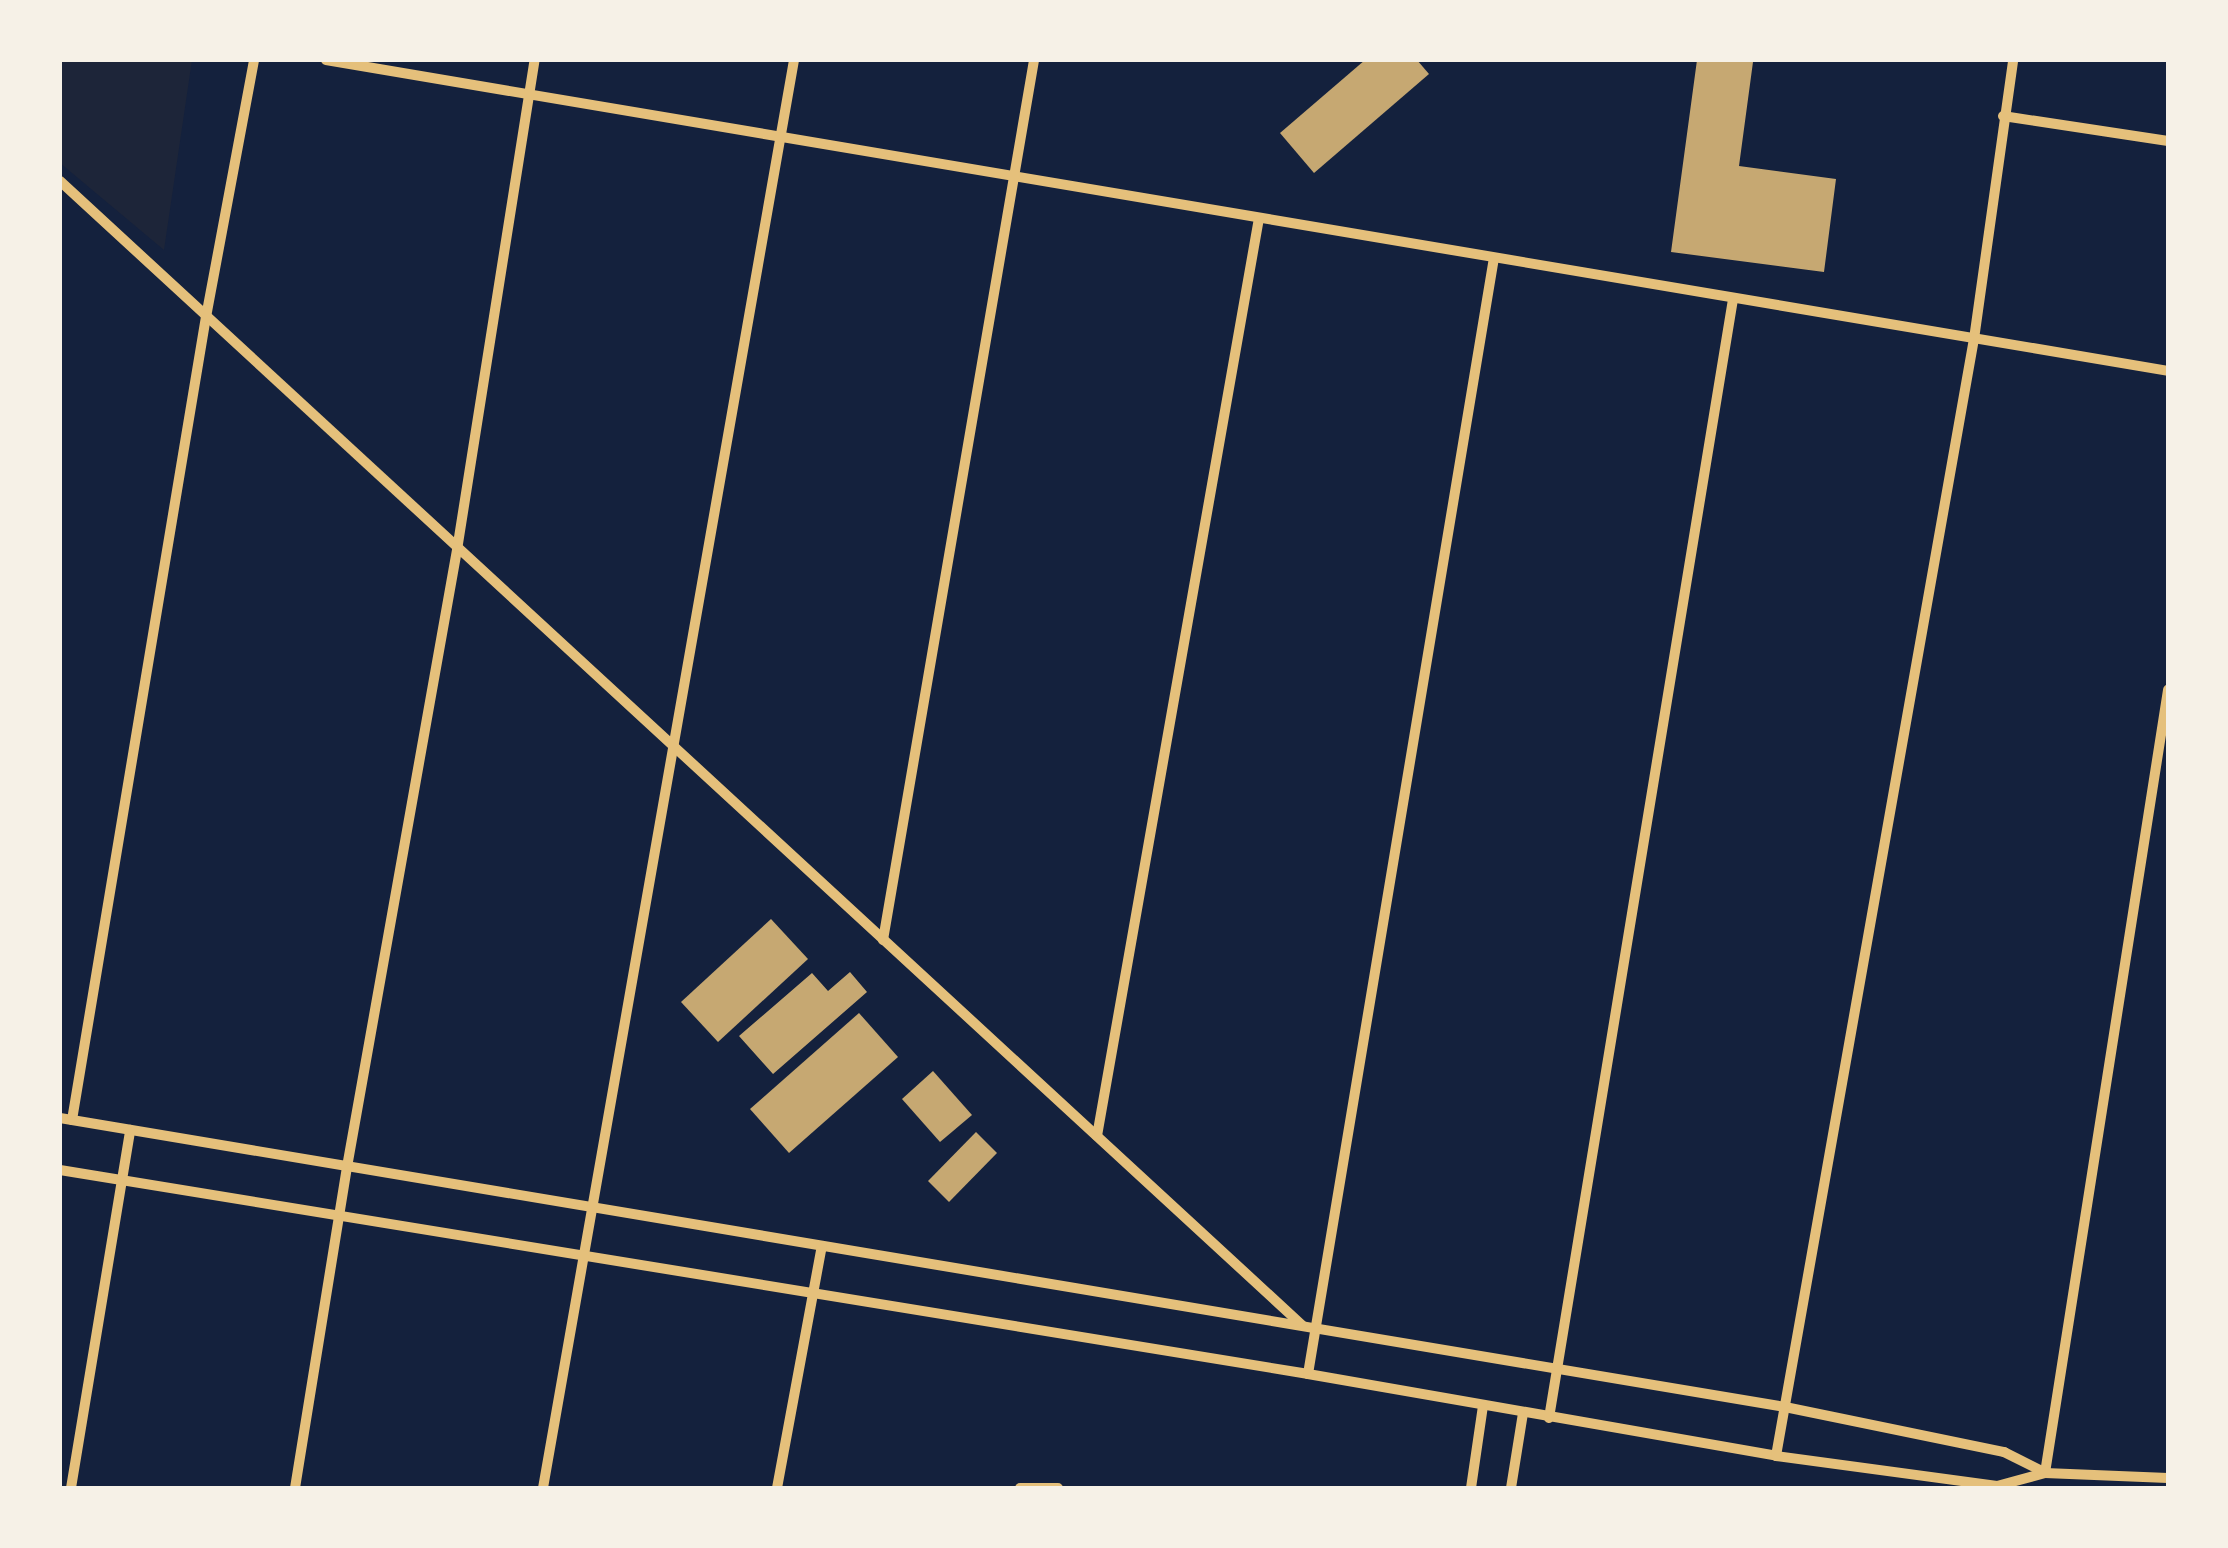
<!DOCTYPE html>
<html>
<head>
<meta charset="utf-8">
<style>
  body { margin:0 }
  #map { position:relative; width:2228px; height:1548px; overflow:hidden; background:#14213d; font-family:"Public Sans",sans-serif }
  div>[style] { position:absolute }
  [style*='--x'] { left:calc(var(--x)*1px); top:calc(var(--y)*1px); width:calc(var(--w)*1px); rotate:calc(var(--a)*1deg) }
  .green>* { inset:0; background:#1d2539 }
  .building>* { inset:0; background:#c6a872 }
  .minor>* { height:10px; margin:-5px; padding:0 5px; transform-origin:5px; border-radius:5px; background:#e5c07b }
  span { translate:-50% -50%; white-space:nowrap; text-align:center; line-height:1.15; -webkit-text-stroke:8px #f6f1e7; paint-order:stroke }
  .frame { position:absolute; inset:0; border:62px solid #f6f1e7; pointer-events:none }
</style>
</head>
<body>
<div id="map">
  <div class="green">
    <div style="clip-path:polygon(60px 60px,192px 60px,164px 250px,60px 163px)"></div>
  </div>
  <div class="building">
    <div style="clip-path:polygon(1365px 60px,1417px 60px,1429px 74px,1314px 173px,1280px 133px)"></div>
    <div style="clip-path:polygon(1697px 60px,1753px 62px,1739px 166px,1836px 179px,1824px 272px,1671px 252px)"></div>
    <div style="clip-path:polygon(771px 919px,808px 959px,718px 1042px,681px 1002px)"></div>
    <div style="clip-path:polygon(850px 972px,867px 992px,773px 1074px,739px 1036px,812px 973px,828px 991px)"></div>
    <div style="clip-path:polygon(859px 1013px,898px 1057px,789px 1153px,750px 1109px)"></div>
    <div style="clip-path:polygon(933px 1071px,972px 1115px,940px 1142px,902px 1099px)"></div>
    <div style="clip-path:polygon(976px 1132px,997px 1153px,949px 1202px,928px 1181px)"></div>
  </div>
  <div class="minor">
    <div style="--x:326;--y:60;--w:1868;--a:9.58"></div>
    <div style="--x:2003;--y:116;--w:167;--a:8.6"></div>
    <div style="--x:60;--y:181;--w:1689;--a:42.65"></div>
    <div style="--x:883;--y:940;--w:893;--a:-80.26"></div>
    <div style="--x:60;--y:1118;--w:1749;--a:9.51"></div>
    <div style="--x:1785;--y:1407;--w:224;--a:11.6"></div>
    <div style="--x:2004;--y:1452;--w:45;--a:26.6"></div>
    <div style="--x:72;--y:1120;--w:814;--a:-80.53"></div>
    <div style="--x:206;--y:317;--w:261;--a:-79.4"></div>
    <div style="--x:1097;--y:1136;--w:932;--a:-79.99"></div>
    <div style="--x:60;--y:1170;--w:1265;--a:9.28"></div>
    <div style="--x:1308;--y:1374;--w:475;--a:9.9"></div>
    <div style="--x:1776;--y:1456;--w:223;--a:7.7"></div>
    <div style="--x:1997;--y:1486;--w:50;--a:-15.2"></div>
    <div style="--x:2045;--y:1473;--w:123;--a:2.3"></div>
    <div style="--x:1308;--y:1374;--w:1131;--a:-80.54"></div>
    <div style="--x:1549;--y:1418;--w:1134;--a:-80.66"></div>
    <div style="--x:1776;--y:1456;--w:1134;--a:-79.95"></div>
    <div style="--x:1974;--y:339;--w:282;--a:-82"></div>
    <div style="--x:2045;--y:1473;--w:793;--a:-81.07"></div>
    <div style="--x:71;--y:1488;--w:363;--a:-80.6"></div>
    <div style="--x:295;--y:1488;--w:325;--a:-80.8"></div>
    <div style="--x:347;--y:1167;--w:627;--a:-79.89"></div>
    <div style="--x:457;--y:550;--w:496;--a:-81"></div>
    <div style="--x:543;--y:1488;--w:1450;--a:-80.03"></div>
    <div style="--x:777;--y:1488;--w:246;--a:-79.5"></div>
    <div style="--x:1020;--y:1488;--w:38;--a:0"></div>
    <div style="--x:1471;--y:1488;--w:83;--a:-81.7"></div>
    <div style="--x:1511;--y:1488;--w:76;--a:-80.9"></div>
  </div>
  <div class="frame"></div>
</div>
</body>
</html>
